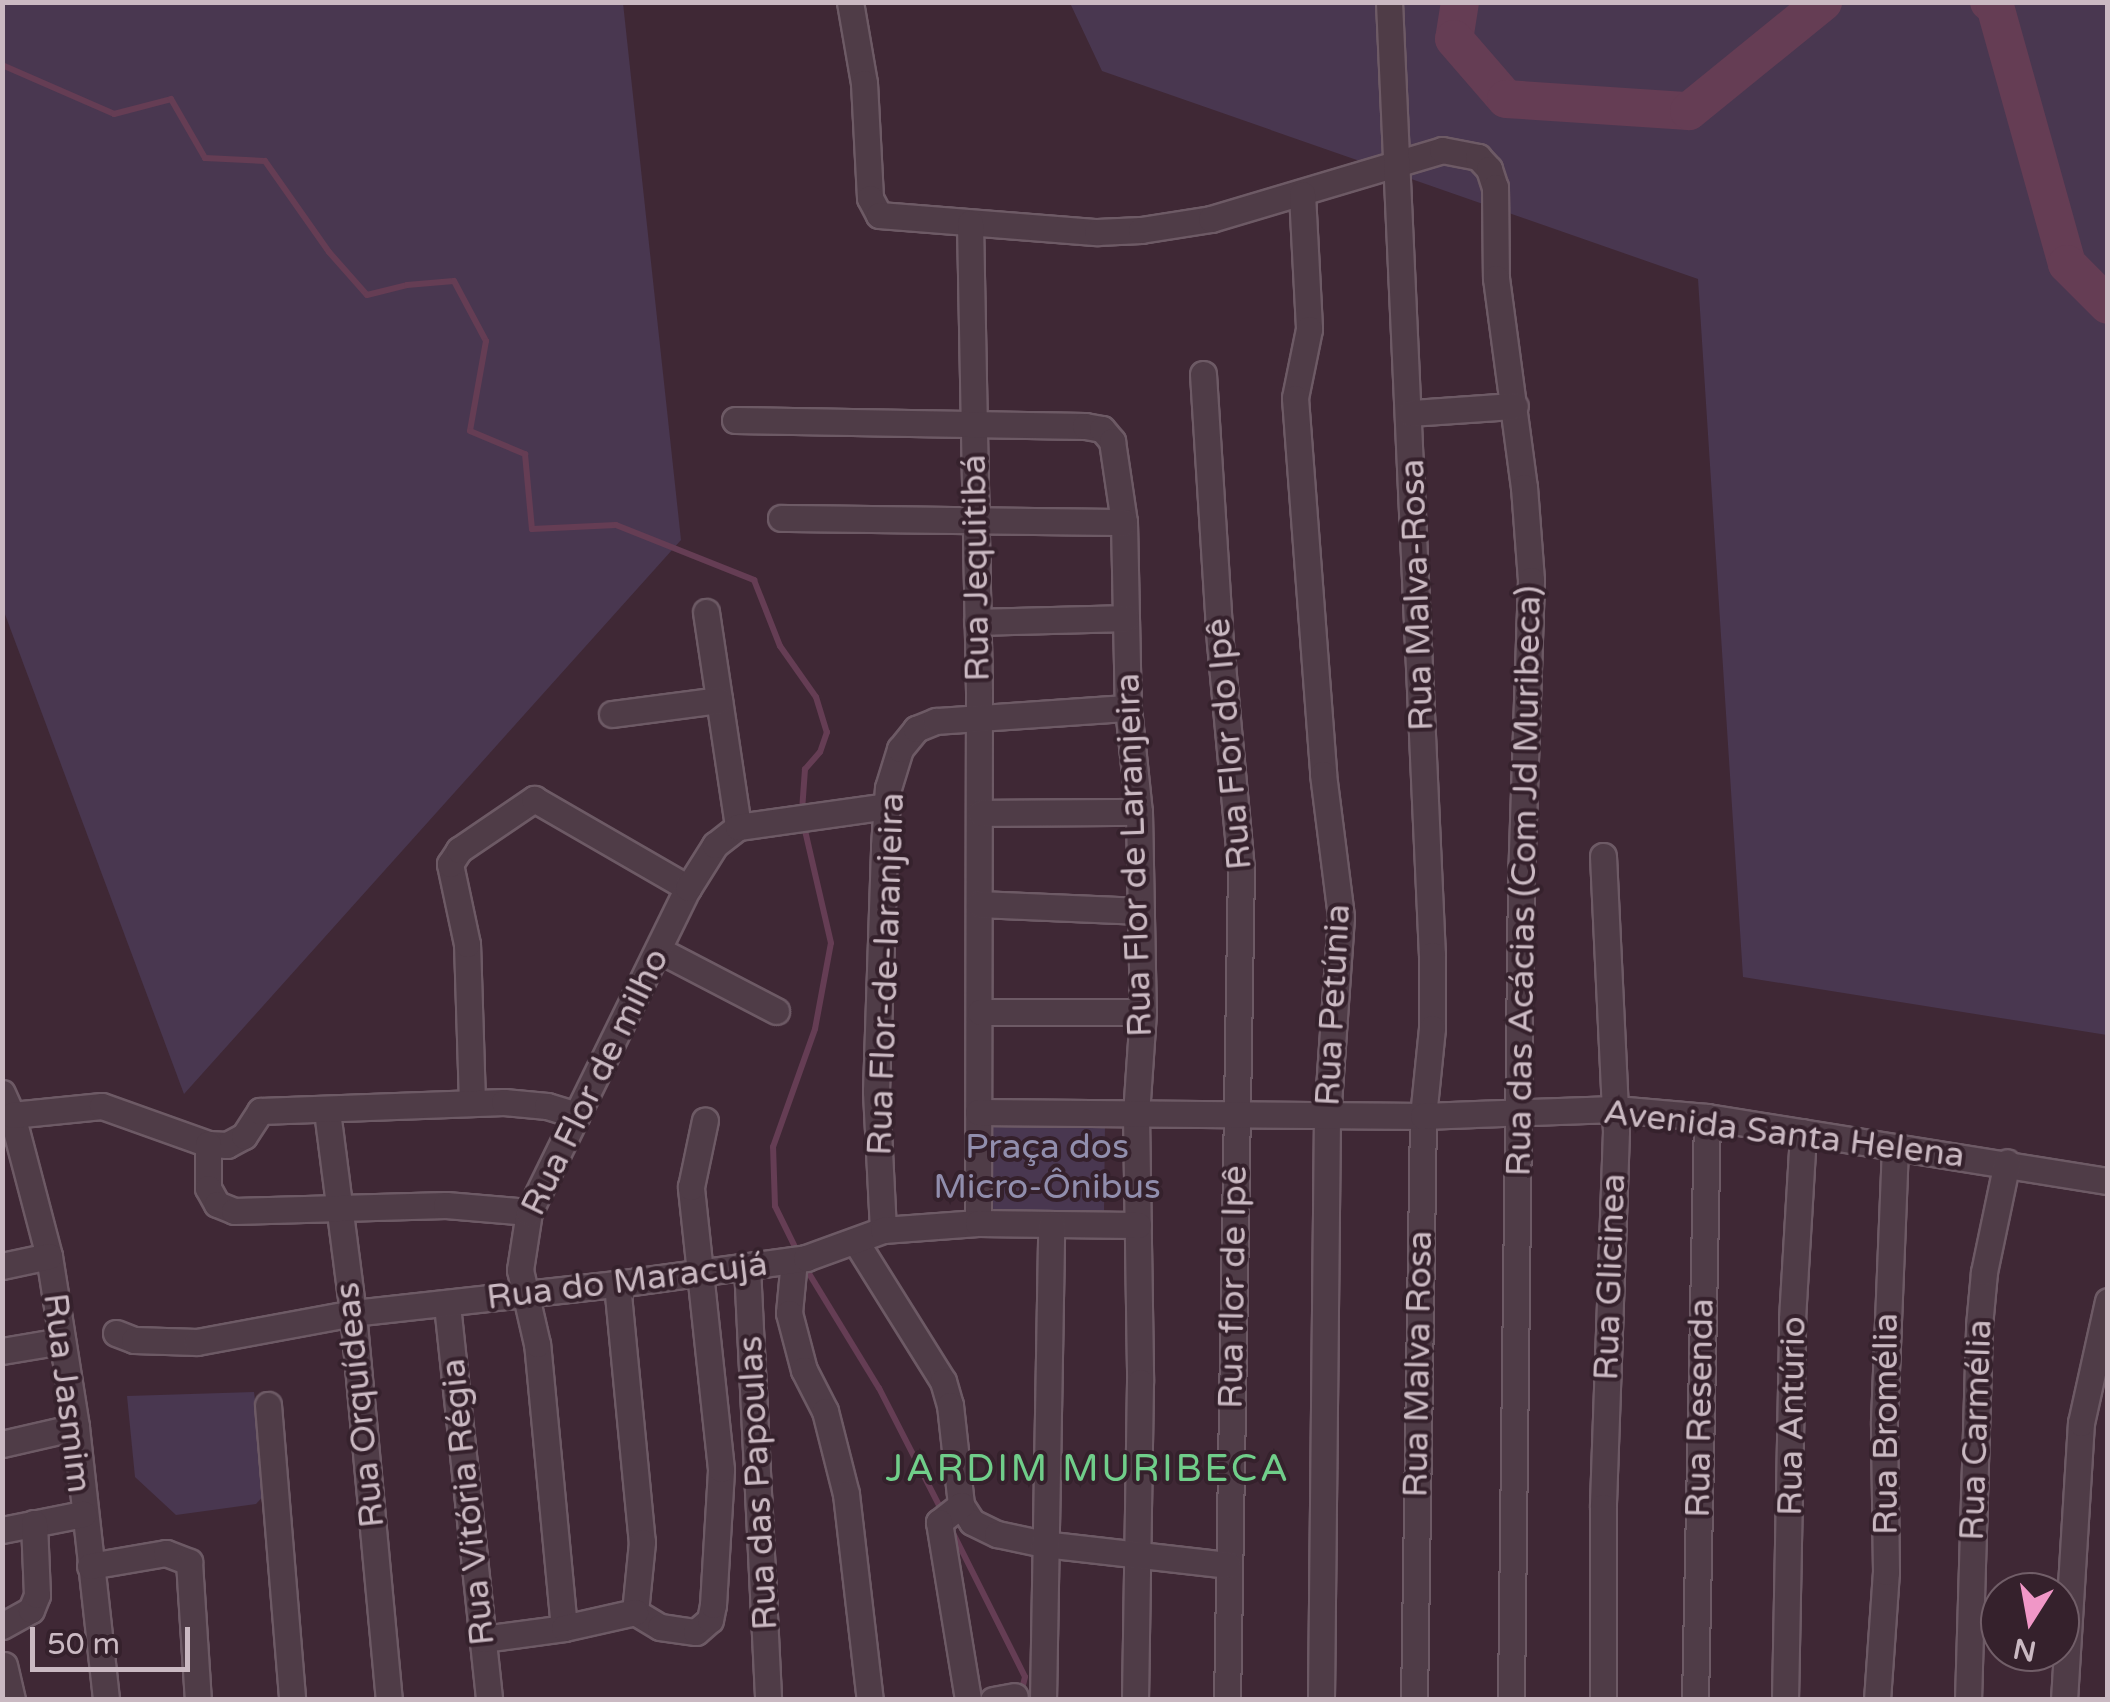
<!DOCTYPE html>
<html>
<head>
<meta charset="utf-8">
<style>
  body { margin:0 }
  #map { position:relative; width:2110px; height:1702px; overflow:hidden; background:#3f2835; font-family:"Varela Round",sans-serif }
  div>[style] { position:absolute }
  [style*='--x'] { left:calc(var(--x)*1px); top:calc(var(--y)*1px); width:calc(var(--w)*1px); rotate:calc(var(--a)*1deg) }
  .green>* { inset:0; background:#493750 }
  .stream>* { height:6px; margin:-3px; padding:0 3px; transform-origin:3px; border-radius:3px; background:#653d54 }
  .river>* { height:38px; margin:-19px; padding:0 19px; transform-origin:19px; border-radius:19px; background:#653d54 }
  .roads { filter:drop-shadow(2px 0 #6d5a65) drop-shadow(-2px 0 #6d5a65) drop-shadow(0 2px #6d5a65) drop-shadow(0 -2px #6d5a65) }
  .minor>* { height:25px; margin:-12.5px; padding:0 12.5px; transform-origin:12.5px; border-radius:12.5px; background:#4f3c47 }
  span { translate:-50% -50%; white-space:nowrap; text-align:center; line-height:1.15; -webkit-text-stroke:8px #35212c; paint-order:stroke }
  .street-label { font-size:35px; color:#cab9c2 }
  .park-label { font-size:35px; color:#918ead }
  .neighbourhood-label { font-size:38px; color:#70ce8a; letter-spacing:2.5px }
  .frame { position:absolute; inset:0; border:5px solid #cab9c2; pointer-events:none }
  .north { position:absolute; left:1980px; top:1572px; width:100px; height:100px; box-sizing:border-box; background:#35212c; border:2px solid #715e68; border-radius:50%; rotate:191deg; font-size:28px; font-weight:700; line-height:40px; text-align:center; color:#cab9c2 }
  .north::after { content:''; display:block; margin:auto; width:35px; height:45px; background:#f097c7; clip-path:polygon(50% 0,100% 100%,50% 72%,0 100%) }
  .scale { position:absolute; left:30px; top:1627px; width:160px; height:45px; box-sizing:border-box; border:5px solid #cab9c2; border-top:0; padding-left:12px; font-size:30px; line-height:35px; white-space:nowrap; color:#cab9c2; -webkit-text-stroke:8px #35212c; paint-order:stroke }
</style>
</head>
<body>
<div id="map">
  <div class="green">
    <div style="clip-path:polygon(3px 2px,623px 3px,681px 540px,184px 1094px,3px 609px)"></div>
    <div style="clip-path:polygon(1070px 3px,2107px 3px,2107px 1035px,1743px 977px,1698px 279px,1102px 71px)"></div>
    <div style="clip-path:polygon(990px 1122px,1105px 1124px,1104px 1213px,991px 1209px)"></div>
    <div style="clip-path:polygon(254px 1392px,267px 1492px,256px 1504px,176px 1515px,135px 1477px,127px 1396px)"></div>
  </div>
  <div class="stream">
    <div style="--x:2;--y:65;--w:122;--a:23.6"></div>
    <div style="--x:114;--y:114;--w:59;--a:-14.7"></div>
    <div style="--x:171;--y:99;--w:68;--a:60"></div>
    <div style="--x:205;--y:158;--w:60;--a:2.9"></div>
    <div style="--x:265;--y:161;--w:111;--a:54.9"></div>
    <div style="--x:329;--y:252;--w:57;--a:48.5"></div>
    <div style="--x:367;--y:295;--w:41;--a:-14"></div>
    <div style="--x:407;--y:285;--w:47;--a:-4.9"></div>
    <div style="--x:454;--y:281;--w:68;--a:61.9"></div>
    <div style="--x:486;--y:341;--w:91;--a:100.1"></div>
    <div style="--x:470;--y:431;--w:60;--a:22.7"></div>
    <div style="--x:525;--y:454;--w:75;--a:84.7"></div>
    <div style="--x:532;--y:529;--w:84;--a:-2.7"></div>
    <div style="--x:616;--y:525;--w:149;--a:21.7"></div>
    <div style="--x:754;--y:580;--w:71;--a:68.5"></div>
    <div style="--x:780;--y:646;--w:62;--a:54.8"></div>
    <div style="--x:816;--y:697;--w:37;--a:73"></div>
    <div style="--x:827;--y:732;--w:21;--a:109"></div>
    <div style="--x:820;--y:752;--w:23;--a:131"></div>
    <div style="--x:805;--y:769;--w:42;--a:94.1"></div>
    <div style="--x:797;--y:1251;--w:50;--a:-116.1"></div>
    <div style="--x:775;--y:1206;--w:59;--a:-91.9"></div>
    <div style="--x:773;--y:1147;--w:125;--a:-70.4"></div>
    <div style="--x:815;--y:1029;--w:87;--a:-79.5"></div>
    <div style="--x:831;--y:943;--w:120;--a:-103"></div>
    <div style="--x:805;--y:1267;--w:142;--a:58.6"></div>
    <div style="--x:879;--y:1388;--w:140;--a:62.9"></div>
    <div style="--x:951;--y:1529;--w:165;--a:63.4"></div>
    <div style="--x:1025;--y:1677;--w:16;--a:104"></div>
  </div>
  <div class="river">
    <div style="--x:1460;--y:2;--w:37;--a:99"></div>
    <div style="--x:1454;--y:39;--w:79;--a:49.1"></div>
    <div style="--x:1506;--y:99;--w:183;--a:3.8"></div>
    <div style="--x:1689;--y:111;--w:173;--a:-39.1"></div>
    <div style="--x:1989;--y:2;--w:7;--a:34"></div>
    <div style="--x:1995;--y:6;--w:268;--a:74.4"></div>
    <div style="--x:2067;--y:264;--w:58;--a:45"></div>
  </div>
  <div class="roads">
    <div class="minor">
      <div style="--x:850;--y:2;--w:82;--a:80.2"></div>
      <div style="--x:864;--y:83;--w:115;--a:87"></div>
      <div style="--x:870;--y:198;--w:19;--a:62"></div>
      <div style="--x:879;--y:215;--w:219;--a:4.5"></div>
      <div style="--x:1097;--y:232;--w:44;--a:-2.6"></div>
      <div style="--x:1141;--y:230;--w:71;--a:-8.9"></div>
      <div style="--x:1211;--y:219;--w:241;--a:-16.6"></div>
      <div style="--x:1442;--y:150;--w:37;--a:11"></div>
      <div style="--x:1478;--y:157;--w:16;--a:47"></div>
      <div style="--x:1489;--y:169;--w:19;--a:72"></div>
      <div style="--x:1495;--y:187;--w:91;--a:89.4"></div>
      <div style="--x:1496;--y:278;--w:211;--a:82.4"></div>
      <div style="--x:1524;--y:487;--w:93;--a:85.7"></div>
      <div style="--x:1531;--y:580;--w:298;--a:91.9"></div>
      <div style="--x:1521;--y:878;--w:822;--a:90.7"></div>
      <div style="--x:1389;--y:2;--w:954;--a:87.42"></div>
      <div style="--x:1432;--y:955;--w:73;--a:90"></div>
      <div style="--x:1432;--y:1028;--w:88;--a:95.8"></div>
      <div style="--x:1423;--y:1116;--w:584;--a:90.88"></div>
      <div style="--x:1302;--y:194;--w:135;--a:87"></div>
      <div style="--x:1309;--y:329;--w:70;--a:101.5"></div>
      <div style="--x:1295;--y:398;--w:377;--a:85.7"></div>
      <div style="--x:1323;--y:774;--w:144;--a:82.8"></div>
      <div style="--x:1341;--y:917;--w:199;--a:94"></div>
      <div style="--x:1327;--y:1116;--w:584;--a:90.59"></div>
      <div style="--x:970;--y:223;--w:470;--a:88.9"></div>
      <div style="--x:979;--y:693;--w:530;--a:90.11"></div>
      <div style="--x:1203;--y:374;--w:270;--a:86.4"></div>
      <div style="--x:1220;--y:643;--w:226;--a:84.7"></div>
      <div style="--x:1241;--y:868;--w:832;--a:90.96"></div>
      <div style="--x:1411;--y:413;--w:104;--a:-3.9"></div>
      <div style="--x:735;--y:420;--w:350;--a:1"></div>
      <div style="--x:1085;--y:426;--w:17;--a:10"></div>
      <div style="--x:1102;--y:429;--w:16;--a:50"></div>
      <div style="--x:1112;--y:441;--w:82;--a:81.6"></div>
      <div style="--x:1124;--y:522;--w:186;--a:88.8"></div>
      <div style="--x:1128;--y:708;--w:105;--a:84"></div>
      <div style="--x:1139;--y:812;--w:200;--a:88.9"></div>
      <div style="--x:1143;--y:1012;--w:103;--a:93.9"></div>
      <div style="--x:1136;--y:1115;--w:267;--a:89.1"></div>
      <div style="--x:1140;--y:1382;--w:318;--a:90.9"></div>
      <div style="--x:781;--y:518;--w:343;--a:0.7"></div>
      <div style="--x:706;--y:612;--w:217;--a:81.5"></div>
      <div style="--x:977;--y:622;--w:149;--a:-1.5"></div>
      <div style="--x:612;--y:714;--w:108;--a:-7.5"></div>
      <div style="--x:980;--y:813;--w:159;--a:-0.4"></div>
      <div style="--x:1603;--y:856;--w:275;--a:87.3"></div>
      <div style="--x:1616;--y:1131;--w:376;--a:92"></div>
      <div style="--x:1603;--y:1507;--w:193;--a:90"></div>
      <div style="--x:979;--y:904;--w:162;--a:2.5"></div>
      <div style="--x:659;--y:950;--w:132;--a:27.5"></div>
      <div style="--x:980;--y:1012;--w:163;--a:0"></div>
      <div style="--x:2;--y:1093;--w:24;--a:66"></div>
      <div style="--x:12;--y:1115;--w:146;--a:75.3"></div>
      <div style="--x:49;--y:1256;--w:173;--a:81"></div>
      <div style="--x:76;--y:1427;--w:275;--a:83.7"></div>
      <div style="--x:472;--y:1102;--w:158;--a:-91.8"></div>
      <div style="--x:467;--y:944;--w:82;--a:-102"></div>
      <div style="--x:450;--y:864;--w:17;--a:-57"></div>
      <div style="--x:459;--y:850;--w:91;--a:-34.2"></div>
      <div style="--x:534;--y:799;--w:178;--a:30"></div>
      <div style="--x:327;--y:1111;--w:204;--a:82.7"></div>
      <div style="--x:353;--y:1313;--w:389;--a:84.7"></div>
      <div style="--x:978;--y:1112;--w:445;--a:0.5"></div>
      <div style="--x:1423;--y:1116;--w:192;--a:-2.1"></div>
      <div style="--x:1615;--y:1109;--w:92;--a:5"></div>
      <div style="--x:1707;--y:1117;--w:406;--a:9.1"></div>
      <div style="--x:12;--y:1115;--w:90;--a:-5.7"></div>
      <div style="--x:102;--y:1106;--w:113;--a:19.7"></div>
      <div style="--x:208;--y:1144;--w:19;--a:3"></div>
      <div style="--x:227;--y:1145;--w:19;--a:-28"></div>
      <div style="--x:244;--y:1136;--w:30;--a:-57"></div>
      <div style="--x:260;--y:1111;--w:244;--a:-2.1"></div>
      <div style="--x:504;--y:1102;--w:43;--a:5.3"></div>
      <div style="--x:547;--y:1106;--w:31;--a:17"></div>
      <div style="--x:208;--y:1144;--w:44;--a:90"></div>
      <div style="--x:208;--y:1188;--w:18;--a:61"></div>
      <div style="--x:217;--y:1204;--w:18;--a:22"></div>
      <div style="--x:234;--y:1211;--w:212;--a:-1.6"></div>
      <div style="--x:446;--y:1205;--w:83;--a:4.8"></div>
      <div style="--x:883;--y:1230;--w:139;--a:-92.9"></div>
      <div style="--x:876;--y:1091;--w:245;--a:-88.1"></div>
      <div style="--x:884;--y:846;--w:58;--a:-86.1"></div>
      <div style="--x:888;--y:788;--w:41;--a:-72.9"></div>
      <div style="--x:900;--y:749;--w:26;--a:-51"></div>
      <div style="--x:916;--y:729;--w:22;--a:-22"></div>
      <div style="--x:936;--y:721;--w:192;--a:-3.9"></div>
      <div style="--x:856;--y:1242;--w:164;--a:58"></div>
      <div style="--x:943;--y:1381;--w:25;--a:74"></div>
      <div style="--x:950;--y:1405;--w:101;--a:83.7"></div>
      <div style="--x:961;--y:1505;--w:20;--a:57"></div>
      <div style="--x:972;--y:1522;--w:28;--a:26"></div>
      <div style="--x:997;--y:1534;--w:48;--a:12"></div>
      <div style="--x:1044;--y:1544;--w:185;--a:6.5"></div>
      <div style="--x:794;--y:1260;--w:53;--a:95.4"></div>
      <div style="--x:789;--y:1313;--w:59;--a:75.3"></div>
      <div style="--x:804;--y:1370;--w:46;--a:62.9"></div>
      <div style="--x:825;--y:1411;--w:86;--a:75.8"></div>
      <div style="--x:846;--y:1494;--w:207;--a:83.4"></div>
      <div style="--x:2;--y:1266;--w:48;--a:-12"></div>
      <div style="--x:747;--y:1267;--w:434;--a:87.2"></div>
      <div style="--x:617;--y:1284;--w:259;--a:84.5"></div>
      <div style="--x:642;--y:1542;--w:70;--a:95.7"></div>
      <div style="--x:447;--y:1305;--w:397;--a:83.9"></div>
      <div style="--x:116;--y:1333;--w:19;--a:21"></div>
      <div style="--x:134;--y:1340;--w:63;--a:1.8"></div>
      <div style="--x:197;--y:1342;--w:159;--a:-10.5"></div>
      <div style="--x:353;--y:1313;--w:266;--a:-6.3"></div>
      <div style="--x:617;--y:1284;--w:191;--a:-7.8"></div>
      <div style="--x:806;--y:1258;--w:82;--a:-20"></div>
      <div style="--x:883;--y:1230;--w:95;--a:-4.2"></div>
      <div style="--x:978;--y:1223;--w:160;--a:0.7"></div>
      <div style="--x:2;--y:1351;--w:61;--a:-9.5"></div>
      <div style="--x:268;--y:1405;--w:296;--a:85.3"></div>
      <div style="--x:2;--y:1444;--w:76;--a:-12.9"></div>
      <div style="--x:961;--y:1505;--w:28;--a:142"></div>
      <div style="--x:939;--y:1522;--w:180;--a:80.7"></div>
      <div style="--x:2;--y:1530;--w:83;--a:-11.2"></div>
      <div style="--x:90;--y:1566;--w:77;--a:-9.7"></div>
      <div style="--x:166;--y:1553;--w:25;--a:21"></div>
      <div style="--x:189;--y:1562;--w:138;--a:86.3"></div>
      <div style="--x:635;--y:1612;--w:29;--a:31"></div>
      <div style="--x:660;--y:1627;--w:36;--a:8"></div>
      <div style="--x:696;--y:1632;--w:18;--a:-41"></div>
      <div style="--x:710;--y:1620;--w:15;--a:-79"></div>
      <div style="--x:713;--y:1605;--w:136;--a:-86.6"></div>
      <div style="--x:721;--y:1469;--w:284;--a:-96.1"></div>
      <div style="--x:691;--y:1187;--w:68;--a:-78.2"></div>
      <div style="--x:2;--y:1626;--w:33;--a:-29"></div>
      <div style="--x:31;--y:1610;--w:16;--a:-68"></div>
      <div style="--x:37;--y:1595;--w:72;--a:-92.4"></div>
      <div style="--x:564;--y:1628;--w:285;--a:-95.4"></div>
      <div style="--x:537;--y:1344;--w:76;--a:-102.9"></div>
      <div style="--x:520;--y:1270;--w:59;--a:-81.2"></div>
      <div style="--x:529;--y:1212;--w:361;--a:-63.9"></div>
      <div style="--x:688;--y:888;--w:51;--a:-57.9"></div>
      <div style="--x:715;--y:845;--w:29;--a:-38"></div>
      <div style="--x:738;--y:827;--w:150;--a:-8"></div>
      <div style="--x:483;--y:1639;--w:82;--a:-7.7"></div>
      <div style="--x:564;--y:1628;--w:73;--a:-12.7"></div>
      <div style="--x:4;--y:1665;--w:36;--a:77"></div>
      <div style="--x:993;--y:1700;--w:22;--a:-10"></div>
      <div style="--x:1043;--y:1700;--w:476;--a:-89"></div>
      <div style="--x:1695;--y:1700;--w:583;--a:-88.82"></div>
      <div style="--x:1785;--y:1700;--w:381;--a:-88.9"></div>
      <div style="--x:1792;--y:1319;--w:187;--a:-86.6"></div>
      <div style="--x:1877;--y:1700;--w:128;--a:-86"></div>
      <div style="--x:1886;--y:1572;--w:151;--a:-90.8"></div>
      <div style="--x:1884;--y:1421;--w:273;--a:-87.7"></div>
      <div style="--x:1968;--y:1700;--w:374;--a:-88.3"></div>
      <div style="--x:1979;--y:1326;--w:54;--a:-84.7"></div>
      <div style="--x:1984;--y:1272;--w:112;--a:-78.2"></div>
      <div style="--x:2064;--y:1700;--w:278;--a:-86.5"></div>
      <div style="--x:2081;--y:1423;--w:125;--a:-77.5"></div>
    </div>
  </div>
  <div class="street-label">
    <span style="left:976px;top:568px;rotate:-91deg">Rua Jequitibá</span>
    <span style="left:1417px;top:595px;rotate:-92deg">Rua Malva-Rosa</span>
    <span style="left:1229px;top:744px;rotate:-95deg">Rua Flor do Ipê</span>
    <span style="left:1134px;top:855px;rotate:-92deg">Rua Flor de Laranjeira</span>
    <span style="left:1524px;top:881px;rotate:-89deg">Rua das Acácias (Com Jd Muribeca)</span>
    <span style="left:886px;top:974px;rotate:-88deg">Rua Flor-de-laranjeira</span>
    <span style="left:1333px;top:1005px;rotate:-87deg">Rua Petúnia</span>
    <span style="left:595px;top:1082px;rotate:-64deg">Rua Flor de milho</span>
    <span style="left:1784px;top:1134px;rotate:7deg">Avenida Santa Helena</span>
    <span style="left:1610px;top:1277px;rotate:-88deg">Rua Glicinea</span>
    <span style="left:627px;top:1281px;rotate:-7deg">Rua do Maracujá</span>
    <span style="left:1233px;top:1287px;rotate:-89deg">Rua flor de Ipê</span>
    <span style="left:1418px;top:1364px;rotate:-89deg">Rua Malva Rosa</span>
    <span style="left:67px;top:1393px;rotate:83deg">Rua Jasmim</span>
    <span style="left:360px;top:1405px;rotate:-96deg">Rua Orquídeas</span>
    <span style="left:1700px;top:1408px;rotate:-89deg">Rua Resenda</span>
    <span style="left:1792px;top:1416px;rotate:-89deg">Rua Antúrio</span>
    <span style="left:1886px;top:1424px;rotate:-90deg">Rua Bromélia</span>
    <span style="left:1976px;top:1430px;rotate:-88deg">Rua Carmélia</span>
    <span style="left:758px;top:1483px;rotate:-93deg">Rua das Papoulas</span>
    <span style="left:468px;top:1502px;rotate:-96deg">Rua Vitória Régia</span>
  </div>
  <div class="park-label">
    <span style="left:1047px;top:1167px">Praça dos<br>Micro-Ônibus</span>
  </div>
  <div class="neighbourhood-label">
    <span style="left:1088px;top:1470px">JARDIM MURIBECA</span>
  </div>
  <div class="frame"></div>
  <div class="north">N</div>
  <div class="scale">50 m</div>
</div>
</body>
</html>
